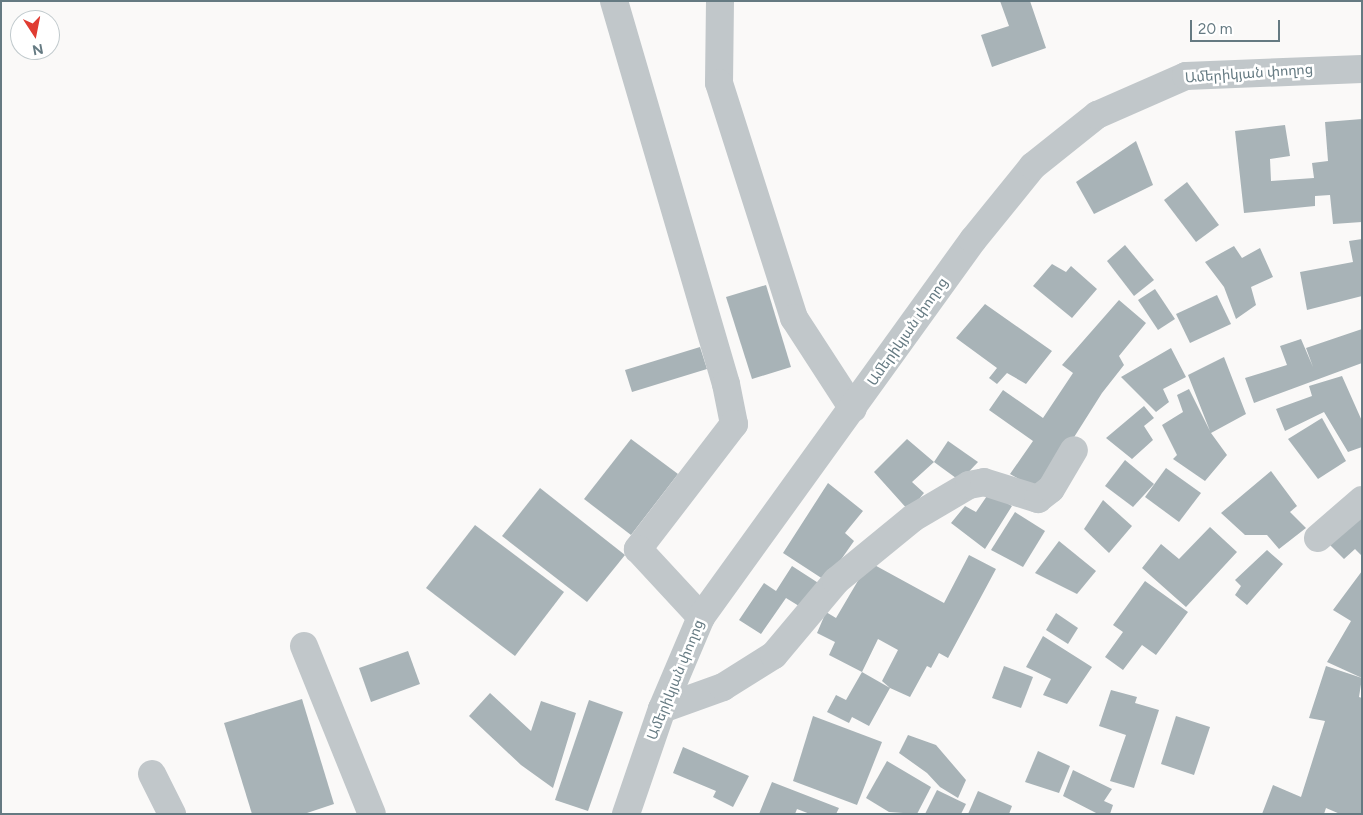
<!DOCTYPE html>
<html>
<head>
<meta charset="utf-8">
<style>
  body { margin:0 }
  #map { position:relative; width:1363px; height:815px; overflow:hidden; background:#faf9f8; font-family:Figtree,"Noto Sans Armenian",sans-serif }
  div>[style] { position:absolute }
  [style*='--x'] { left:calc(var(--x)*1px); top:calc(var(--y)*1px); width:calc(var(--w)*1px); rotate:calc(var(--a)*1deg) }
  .building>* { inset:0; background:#a8b3b7 }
  .minor>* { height:28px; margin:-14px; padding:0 14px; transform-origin:14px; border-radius:14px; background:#c1c7ca }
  span { translate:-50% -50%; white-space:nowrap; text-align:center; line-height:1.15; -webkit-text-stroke:5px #fff; paint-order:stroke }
  .street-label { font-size:14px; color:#657a82 }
  .frame { position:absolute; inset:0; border:2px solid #657a82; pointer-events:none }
  .north { position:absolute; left:10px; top:10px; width:50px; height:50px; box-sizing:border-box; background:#fff; border:1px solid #c1cacd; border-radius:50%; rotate:169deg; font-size:14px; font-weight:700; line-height:20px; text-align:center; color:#657a82 }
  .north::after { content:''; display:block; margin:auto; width:18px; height:22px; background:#e03c32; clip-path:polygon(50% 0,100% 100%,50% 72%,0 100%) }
  .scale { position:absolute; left:1190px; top:20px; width:90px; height:22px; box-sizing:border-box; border:2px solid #657a82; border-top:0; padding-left:6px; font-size:15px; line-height:18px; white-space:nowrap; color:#657a82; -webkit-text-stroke:4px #fff; paint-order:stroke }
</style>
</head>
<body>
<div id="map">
  <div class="building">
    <div style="clip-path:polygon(1000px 1px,1030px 1px,1046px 48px,992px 67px,981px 35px,1009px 26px)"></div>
    <div style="clip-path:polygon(1362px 119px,1362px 222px,1333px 224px,1330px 195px,1315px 196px,1315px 190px,1315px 206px,1244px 213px,1235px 131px,1285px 125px,1290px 156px,1270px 159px,1271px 181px,1314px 178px,1312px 163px,1328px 161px,1325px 122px)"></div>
    <div style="clip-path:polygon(1136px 141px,1153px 185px,1094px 214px,1076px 182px)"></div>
    <div style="clip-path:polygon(1187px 182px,1219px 225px,1196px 242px,1164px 200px)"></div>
    <div style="clip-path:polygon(1362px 239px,1362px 296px,1307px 310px,1300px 272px,1353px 262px,1349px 241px)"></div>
    <div style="clip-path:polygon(1125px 245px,1154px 280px,1134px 296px,1107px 261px)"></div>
    <div style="clip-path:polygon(1234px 246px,1242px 258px,1260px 248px,1273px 277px,1251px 287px,1256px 305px,1236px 319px,1224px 287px,1205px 262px)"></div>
    <div style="clip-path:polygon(1052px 264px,1066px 272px,1071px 266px,1097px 289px,1072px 318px,1033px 286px)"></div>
    <div style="clip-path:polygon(766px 285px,791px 367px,752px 379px,726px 297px)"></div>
    <div style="clip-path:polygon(1155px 289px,1175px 319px,1158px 330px,1138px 300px)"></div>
    <div style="clip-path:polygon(1217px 295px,1231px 324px,1190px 343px,1176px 314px)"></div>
    <div style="clip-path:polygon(1119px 300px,1146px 323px,1119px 356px,1124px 365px,1102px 393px,1040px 491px,1010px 474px,1033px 441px,989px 410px,1003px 390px,1043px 418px,1073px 373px,1062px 365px)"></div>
    <div style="clip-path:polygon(985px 304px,1052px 351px,1026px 384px,1007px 373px,997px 384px,989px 378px,997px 368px,956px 338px)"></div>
    <div style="clip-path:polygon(1362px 329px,1362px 363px,1254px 403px,1245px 378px,1287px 365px,1280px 346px,1301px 339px,1313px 367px,1306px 348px)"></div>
    <div style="clip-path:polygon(700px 347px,707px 369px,632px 392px,625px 370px)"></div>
    <div style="clip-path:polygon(1171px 348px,1186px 377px,1163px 389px,1169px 402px,1156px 412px,1121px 377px)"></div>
    <div style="clip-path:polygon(1224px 357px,1246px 414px,1211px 433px,1227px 455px,1205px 481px,1173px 459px,1177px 455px,1162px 425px,1183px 412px,1177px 395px,1189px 389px,1210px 431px,1188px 375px)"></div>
    <div style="clip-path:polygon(1342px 376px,1362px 421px,1362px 447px,1348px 452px,1324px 412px,1285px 431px,1276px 409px,1312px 396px,1309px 386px)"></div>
    <div style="clip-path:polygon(1144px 406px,1154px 418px,1144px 426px,1153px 440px,1132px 459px,1106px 438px)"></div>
    <div style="clip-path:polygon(1322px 418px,1346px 461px,1318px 479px,1288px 439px)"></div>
    <div style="clip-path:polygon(631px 439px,678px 474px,631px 535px,584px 499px)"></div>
    <div style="clip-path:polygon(907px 439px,934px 462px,912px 482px,924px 493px,909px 511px,874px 472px)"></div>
    <div style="clip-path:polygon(948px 441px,978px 462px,960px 481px,934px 462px)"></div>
    <div style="clip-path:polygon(1125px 460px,1154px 484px,1133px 507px,1105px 486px)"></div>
    <div style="clip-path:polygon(1166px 468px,1201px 493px,1179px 522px,1145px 497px)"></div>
    <div style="clip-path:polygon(1271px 471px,1297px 506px,1290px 512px,1306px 528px,1279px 549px,1267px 535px,1245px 535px,1221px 513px)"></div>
    <div style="clip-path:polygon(828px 483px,863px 511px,845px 533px,854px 541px,826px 581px,783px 553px)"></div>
    <div style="clip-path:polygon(540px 488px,625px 555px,587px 602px,502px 536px)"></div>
    <div style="clip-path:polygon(989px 493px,1012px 506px,985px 549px,951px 523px,965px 506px,976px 512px)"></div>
    <div style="clip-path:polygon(1103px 500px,1132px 526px,1109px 553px,1084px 529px)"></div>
    <div style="clip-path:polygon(1015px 512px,1045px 531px,1023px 567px,991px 550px)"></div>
    <div style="clip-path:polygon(1362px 512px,1362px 556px,1355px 549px,1344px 559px,1330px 545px)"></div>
    <div style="clip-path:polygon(475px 525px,564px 592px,515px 656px,426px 588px)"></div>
    <div style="clip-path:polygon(1210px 527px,1237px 552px,1186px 607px,1142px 568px,1161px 544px,1179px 559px)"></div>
    <div style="clip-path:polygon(1059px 541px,1096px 571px,1077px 594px,1035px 573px)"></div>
    <div style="clip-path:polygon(1267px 550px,1283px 564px,1247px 605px,1235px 595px,1241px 586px,1235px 580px)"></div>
    <div style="clip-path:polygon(evenodd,969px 555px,996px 569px,948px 658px,939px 653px,931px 668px,927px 666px,910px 697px,890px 688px,869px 726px,852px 717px,849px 723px,827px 712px,836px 695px,846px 700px,862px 672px,829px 655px,835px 642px,817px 633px,826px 612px,836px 618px,869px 562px,944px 603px,969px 555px,878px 639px,898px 650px,882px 681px,890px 688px,862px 672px,878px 639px)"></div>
    <div style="clip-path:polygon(792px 566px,823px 586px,807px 611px,786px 598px,761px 634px,739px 620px,764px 583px,776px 591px)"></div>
    <div style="clip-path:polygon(1362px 571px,1362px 678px,1327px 662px,1351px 621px,1333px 610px)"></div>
    <div style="clip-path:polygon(1145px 581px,1188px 612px,1156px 655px,1142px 645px,1123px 670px,1105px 657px,1123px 632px,1113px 625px)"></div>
    <div style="clip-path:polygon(1056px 613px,1078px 628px,1068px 644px,1046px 630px)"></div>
    <div style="clip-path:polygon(1043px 636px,1092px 667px,1067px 704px,1043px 695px,1051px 679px,1026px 667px)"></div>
    <div style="clip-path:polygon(408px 651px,420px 684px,371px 702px,359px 668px)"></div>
    <div style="clip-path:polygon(1004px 666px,1033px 677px,1021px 708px,992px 698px)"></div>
    <div style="clip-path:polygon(1326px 666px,1362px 678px,1359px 697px,1362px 698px,1361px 814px,1340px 814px,1326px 808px,1324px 814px,1262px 814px,1273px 785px,1301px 797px,1325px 721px,1309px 718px)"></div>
    <div style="clip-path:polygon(1111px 690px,1137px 697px,1135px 703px,1159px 710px,1134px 788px,1110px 781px,1126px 735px,1099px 726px)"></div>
    <div style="clip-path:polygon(490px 693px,531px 731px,541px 701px,576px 713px,553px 788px,521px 765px,469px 716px)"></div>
    <div style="clip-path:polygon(302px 699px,334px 804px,304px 814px,252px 814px,224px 723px)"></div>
    <div style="clip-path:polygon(589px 700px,623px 712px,588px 811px,555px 800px)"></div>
    <div style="clip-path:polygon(813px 716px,882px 742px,857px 805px,793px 781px)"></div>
    <div style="clip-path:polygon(1176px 716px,1210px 727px,1194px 775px,1161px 764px)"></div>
    <div style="clip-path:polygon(908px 735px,936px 745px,966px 780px,958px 798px,940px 787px,927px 773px,899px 753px)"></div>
    <div style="clip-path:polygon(683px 747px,749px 776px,733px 807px,713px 797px,716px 791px,673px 773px)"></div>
    <div style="clip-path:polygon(1038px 751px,1070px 766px,1059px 793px,1025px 782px)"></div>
    <div style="clip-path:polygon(887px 761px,931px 787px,917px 814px,889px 812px,866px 798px)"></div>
    <div style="clip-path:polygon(1073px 770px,1112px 789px,1104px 801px,1113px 805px,1110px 814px,1098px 814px,1063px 796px)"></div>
    <div style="clip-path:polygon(772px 782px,839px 808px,836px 814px,810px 814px,797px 809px,795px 814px,759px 814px)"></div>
    <div style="clip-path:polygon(937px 790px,966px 804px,961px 814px,925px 814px)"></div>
    <div style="clip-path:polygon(978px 791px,1012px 806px,1009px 814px,968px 814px)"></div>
  </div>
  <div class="minor">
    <div style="--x:614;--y:1;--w:399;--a:73.7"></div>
    <div style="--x:726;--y:384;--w:41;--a:78.7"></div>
    <div style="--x:734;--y:424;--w:158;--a:127.5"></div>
    <div style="--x:638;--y:549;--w:93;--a:47.2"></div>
    <div style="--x:720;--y:1;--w:82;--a:90.7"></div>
    <div style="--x:719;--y:83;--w:247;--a:72.3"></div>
    <div style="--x:794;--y:318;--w:108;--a:57"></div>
    <div style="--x:1318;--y:538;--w:58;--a:-40.8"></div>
    <div style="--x:304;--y:646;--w:181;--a:68"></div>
    <div style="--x:662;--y:709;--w:65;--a:-19.8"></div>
    <div style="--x:723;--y:687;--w:60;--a:-32.1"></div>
    <div style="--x:774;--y:655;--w:97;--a:-50"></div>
    <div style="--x:836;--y:581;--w:99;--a:-39.3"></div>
    <div style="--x:913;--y:518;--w:65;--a:-30.5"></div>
    <div style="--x:969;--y:485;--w:15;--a:-11"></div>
    <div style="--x:984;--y:482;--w:57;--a:17.5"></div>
    <div style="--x:1038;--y:499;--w:16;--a:-38"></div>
    <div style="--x:1051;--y:489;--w:45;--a:-59.5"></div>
    <div style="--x:152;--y:774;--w:45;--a:63.4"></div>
    <div style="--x:626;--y:814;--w:111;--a:-71.1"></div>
    <div style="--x:662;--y:709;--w:100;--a:-67"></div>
    <div style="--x:701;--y:617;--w:465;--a:-54.2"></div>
    <div style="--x:973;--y:240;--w:95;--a:-51"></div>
    <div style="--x:1033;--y:166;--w:82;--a:-38.6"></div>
    <div style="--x:1097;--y:115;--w:97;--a:-23.7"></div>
    <div style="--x:1186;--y:76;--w:176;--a:-2.3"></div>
  </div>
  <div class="street-label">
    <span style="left:1249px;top:74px;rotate:-4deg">Ամերիկյան փողոց</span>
    <span style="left:908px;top:332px;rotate:-55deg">Ամերիկյան փողոց</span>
    <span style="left:676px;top:680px;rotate:-68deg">Ամերիկյան փողոց</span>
  </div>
  <div class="frame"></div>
  <div class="north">N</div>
  <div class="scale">20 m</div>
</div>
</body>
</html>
